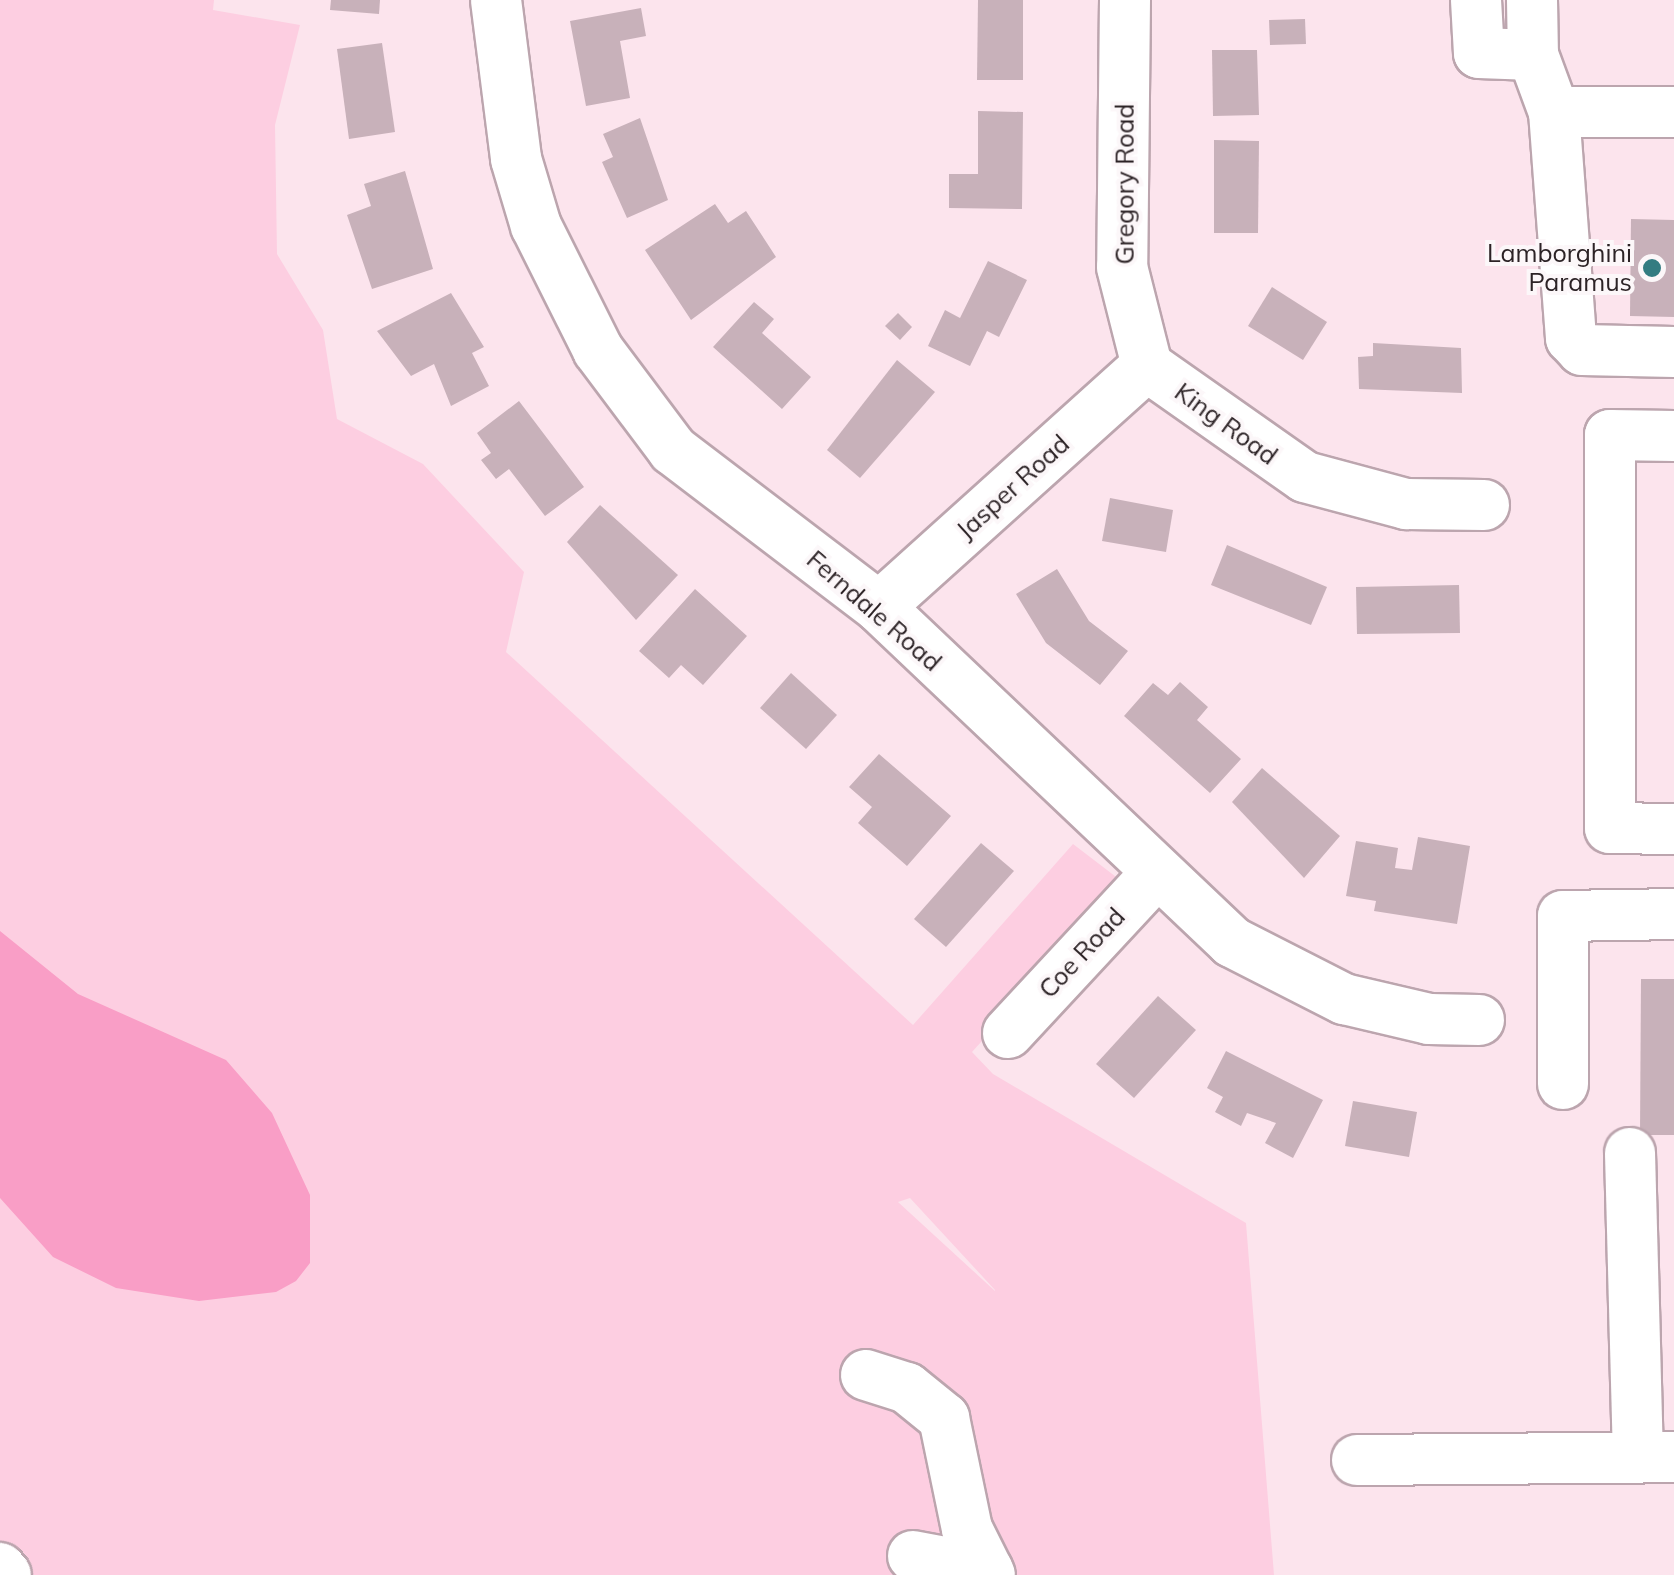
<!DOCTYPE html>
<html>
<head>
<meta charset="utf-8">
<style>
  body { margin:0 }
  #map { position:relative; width:1674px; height:1575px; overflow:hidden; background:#fce4ed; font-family:Mulish,sans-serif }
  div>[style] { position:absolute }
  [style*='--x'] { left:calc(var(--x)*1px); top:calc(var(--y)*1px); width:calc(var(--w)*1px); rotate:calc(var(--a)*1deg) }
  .green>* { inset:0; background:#fdcee1 }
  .water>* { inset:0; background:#f99ec6 }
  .building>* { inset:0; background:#c8b1ba }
  .roads { filter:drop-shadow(2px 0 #bca5ae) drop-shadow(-2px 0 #bca5ae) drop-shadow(0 2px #bca5ae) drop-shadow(0 -2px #bca5ae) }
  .minor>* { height:50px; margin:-25px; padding:0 25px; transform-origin:25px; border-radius:25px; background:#fff }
  .dots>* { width:28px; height:28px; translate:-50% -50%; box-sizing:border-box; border:5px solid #fcf7f9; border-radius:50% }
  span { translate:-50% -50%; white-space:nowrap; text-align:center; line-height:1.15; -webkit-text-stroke:8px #fcf7f9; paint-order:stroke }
  .street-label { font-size:25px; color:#2c2326 }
  .poi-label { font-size:25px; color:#2c2326 }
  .right { translate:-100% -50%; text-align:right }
</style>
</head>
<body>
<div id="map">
  <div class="green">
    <div style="clip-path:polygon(evenodd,0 0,214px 0,213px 10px,300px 25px,275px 125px,277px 254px,323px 330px,337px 419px,423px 464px,524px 572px,506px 652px,913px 1025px,1073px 844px,1124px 883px,972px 1052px,993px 1074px,1246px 1223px,1274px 1575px,0 1575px,0 0,910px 1198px,995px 1290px,995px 1291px,898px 1202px,910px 1198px)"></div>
  </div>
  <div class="water">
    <div style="clip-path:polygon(0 931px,78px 994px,226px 1060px,272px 1113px,310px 1195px,310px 1263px,296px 1281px,276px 1292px,199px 1301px,116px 1288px,53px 1257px,0 1198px)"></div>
  </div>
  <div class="building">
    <div style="clip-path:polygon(331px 0,380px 0,379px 14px,330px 10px)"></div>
    <div style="clip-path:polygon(978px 0,1023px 0,1023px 80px,977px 80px)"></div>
    <div style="clip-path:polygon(641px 8px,646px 36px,620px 41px,630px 98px,586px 106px,570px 21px)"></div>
    <div style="clip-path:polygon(1305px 19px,1306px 44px,1270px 45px,1269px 20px)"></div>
    <div style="clip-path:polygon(382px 43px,395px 132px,349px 139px,337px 49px)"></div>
    <div style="clip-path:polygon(1212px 50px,1257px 50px,1259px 115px,1213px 116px)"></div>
    <div style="clip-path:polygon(978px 111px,1023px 112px,1022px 209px,949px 208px,949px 174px,978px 174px)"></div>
    <div style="clip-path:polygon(640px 118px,668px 200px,627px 218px,602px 162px,613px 157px,603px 134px)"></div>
    <div style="clip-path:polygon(1214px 140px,1259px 141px,1258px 233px,1214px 233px)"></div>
    <div style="clip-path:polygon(405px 171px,433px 269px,372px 289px,347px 215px,371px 206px,364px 184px)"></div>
    <div style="clip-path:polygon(715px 204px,728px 223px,746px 211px,776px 257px,691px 320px,645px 250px)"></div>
    <div style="clip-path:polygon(1631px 219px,1674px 220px,1674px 317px,1630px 316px)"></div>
    <div style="clip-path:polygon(988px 261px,1027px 280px,999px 337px,987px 331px,970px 366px,928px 346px,945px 310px,960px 318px)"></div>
    <div style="clip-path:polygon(1272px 287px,1327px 322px,1303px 360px,1248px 326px)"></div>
    <div style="clip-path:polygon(451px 293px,484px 347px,472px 353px,489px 386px,451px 406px,434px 364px,411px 376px,377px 331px)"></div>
    <div style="clip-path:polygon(754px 302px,774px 319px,762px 333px,811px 377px,782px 409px,713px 347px)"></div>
    <div style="clip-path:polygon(898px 313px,912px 327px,900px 340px,885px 326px)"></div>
    <div style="clip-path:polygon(1373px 343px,1461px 348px,1462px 393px,1359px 389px,1358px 357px,1373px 356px)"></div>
    <div style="clip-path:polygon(897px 360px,935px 392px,860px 478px,827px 450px)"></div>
    <div style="clip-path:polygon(519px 401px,584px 487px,545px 516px,509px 469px,496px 479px,481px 460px,491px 453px,477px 433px)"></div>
    <div style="clip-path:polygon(1110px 498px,1173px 510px,1166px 552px,1102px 541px)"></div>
    <div style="clip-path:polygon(600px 505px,678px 575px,636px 620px,567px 542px)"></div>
    <div style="clip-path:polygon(1227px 545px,1327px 587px,1311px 625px,1211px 585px)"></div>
    <div style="clip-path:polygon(1057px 569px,1089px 621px,1128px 651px,1100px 685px,1046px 643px,1016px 594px)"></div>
    <div style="clip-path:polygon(1459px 585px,1460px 633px,1357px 634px,1356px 587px)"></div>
    <div style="clip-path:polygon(695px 589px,747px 636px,703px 685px,681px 665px,669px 678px,639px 651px)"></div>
    <div style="clip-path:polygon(791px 673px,837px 715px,806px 749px,760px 708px)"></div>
    <div style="clip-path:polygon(1180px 682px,1208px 707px,1197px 720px,1241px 759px,1210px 793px,1124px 716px,1153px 683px,1168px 695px)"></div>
    <div style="clip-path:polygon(879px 754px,951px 816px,907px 866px,858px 823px,872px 807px,849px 787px)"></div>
    <div style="clip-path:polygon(1262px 768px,1340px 836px,1304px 878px,1232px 802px)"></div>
    <div style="clip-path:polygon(1418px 837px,1470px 846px,1457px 924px,1374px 911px,1376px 901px,1346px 896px,1356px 841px,1398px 848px,1395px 868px,1412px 870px)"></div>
    <div style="clip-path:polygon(981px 843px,1014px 871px,946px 947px,914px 919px)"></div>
    <div style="clip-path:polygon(1641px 979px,1674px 979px,1674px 1135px,1640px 1135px)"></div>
    <div style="clip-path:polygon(1158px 996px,1196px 1030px,1134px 1098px,1096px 1064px)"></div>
    <div style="clip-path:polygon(1226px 1051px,1323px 1100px,1293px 1158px,1265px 1143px,1276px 1123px,1247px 1113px,1241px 1126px,1215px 1112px,1223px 1097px,1207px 1088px)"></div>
    <div style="clip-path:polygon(1353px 1101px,1417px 1112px,1409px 1157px,1345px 1146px)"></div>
  </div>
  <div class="roads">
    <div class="minor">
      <div style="--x:496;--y:0;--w:160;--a:82.8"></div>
      <div style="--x:516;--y:159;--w:70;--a:73.4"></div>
      <div style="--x:536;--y:226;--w:139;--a:63.4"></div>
      <div style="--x:598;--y:350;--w:125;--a:53.1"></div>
      <div style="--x:673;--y:450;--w:259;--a:37.3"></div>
      <div style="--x:879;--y:607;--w:487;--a:43.5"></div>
      <div style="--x:1232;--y:942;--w:126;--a:27"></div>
      <div style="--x:1344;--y:999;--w:87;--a:13.2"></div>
      <div style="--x:1429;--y:1019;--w:50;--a:1.1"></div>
      <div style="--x:1125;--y:0;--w:267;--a:90.6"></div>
      <div style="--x:1122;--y:267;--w:102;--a:75.8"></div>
      <div style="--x:1476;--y:0;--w:53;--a:86.8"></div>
      <div style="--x:1479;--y:53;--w:54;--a:2.1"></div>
      <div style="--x:1532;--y:0;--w:55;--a:89"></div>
      <div style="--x:1533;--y:55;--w:61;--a:69.8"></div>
      <div style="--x:1554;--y:112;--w:120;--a:0"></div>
      <div style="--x:1554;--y:112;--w:227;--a:85.7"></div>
      <div style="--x:1571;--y:338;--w:16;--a:47"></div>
      <div style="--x:1582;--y:350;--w:92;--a:1.2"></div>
      <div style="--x:1147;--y:366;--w:193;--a:35.1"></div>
      <div style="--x:1305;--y:477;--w:105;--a:15"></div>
      <div style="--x:1406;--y:504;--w:78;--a:0.7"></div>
      <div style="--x:1674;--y:436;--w:64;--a:-179.1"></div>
      <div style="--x:1610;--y:435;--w:393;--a:90"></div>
      <div style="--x:1610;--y:828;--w:64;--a:0.9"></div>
      <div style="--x:879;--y:607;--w:360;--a:-42"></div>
      <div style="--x:1008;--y:1033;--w:217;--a:-47.1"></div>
      <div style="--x:1563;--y:1084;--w:168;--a:-90"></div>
      <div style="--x:1563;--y:916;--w:111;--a:-1"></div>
      <div style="--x:1630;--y:1153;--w:304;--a:88.5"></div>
      <div style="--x:866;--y:1375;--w:43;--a:17.6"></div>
      <div style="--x:907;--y:1388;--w:48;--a:39"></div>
      <div style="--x:944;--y:1418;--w:113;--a:78.3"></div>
      <div style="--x:967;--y:1529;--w:51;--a:63.4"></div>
      <div style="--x:1357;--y:1460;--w:317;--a:-0.5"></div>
      <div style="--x:913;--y:1556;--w:76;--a:10.6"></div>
      <div style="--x:0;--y:1568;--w:9;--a:49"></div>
    </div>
  </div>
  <div class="dots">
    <div style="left:1652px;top:268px;background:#337c81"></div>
  </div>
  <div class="street-label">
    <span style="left:1125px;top:184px;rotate:-90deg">Gregory Road</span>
    <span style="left:1226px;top:424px;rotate:36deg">King Road</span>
    <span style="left:1013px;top:487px;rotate:-42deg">Jasper Road</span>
    <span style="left:874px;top:611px;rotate:41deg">Ferndale Road</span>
    <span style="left:1082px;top:953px;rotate:-47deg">Coe Road</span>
  </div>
  <div class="poi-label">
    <span class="right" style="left:1632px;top:268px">Lamborghini<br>Paramus</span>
  </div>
</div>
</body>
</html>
